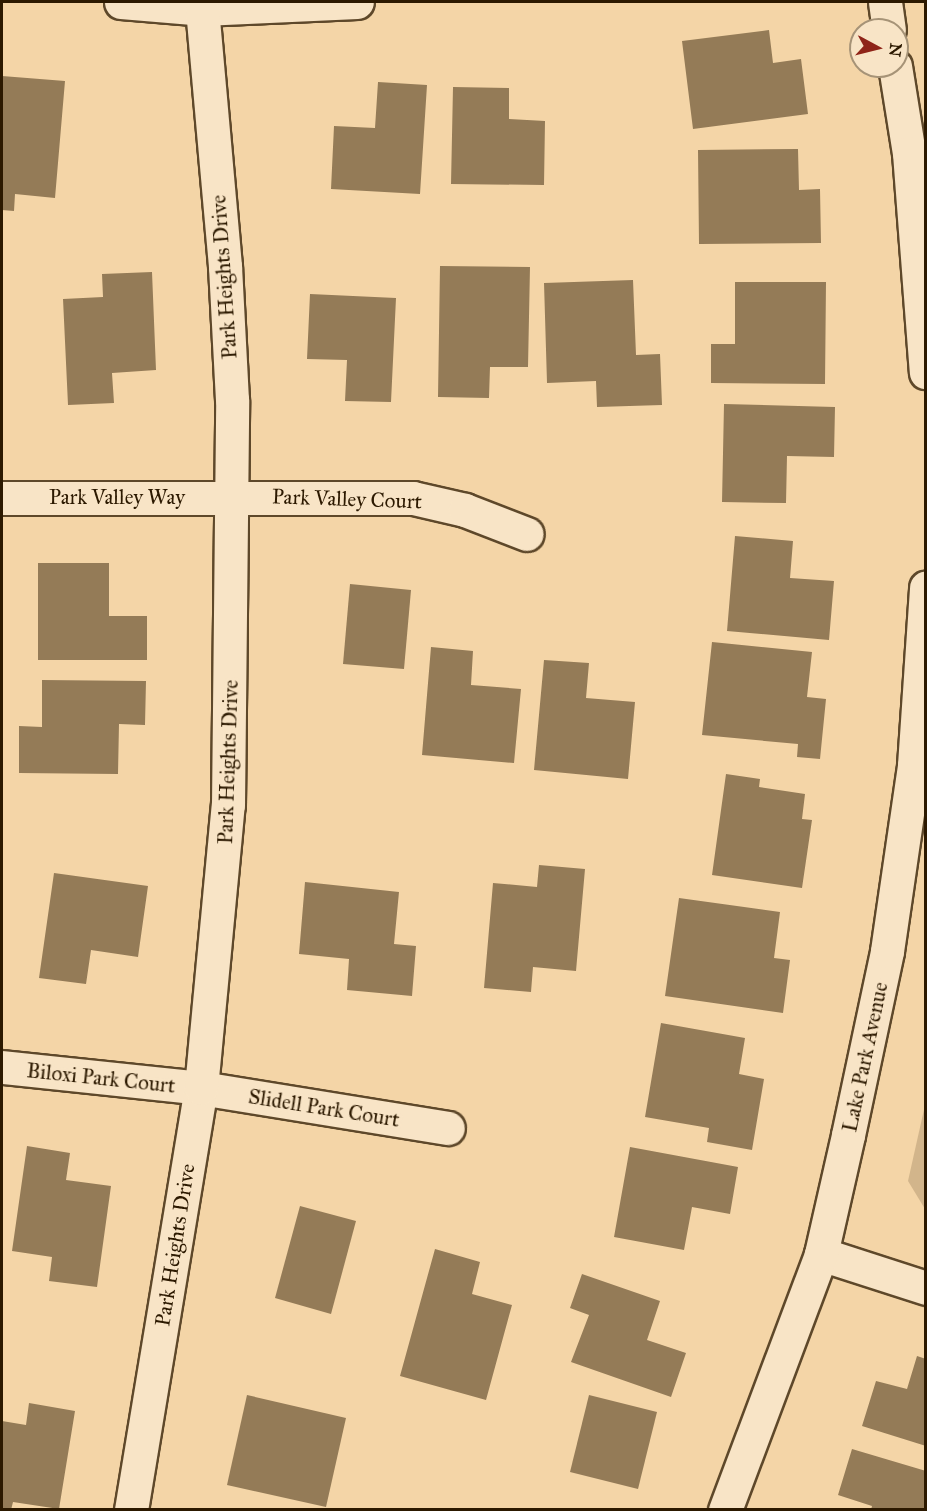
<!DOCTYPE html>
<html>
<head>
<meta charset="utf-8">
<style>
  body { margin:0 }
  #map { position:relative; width:927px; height:1511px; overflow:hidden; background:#f4d5a7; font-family:"IM FELL Great Primer",serif }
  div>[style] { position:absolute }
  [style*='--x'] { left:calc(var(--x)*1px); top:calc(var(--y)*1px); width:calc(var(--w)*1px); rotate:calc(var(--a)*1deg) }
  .green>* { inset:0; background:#d2b58b }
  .building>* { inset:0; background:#947b57 }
  .roads { filter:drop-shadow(2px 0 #5e482a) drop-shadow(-2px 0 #5e482a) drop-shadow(0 2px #5e482a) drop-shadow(0 -2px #5e482a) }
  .minor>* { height:33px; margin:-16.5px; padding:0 16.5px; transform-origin:16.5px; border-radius:16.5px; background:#f8e4c6 }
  span { translate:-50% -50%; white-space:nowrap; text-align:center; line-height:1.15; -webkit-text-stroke:6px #f8e4c6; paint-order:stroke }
  .street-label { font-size:21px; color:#2c1900 }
  .frame { position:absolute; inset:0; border:3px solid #2c1900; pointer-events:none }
  .north { position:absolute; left:849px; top:18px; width:60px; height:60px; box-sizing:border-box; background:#f8e4c6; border:2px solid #a69377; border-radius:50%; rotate:97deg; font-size:16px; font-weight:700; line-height:24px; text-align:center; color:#2c1900 }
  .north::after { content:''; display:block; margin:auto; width:21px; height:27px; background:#8f2418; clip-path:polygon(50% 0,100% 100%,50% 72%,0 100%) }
</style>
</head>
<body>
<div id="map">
  <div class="green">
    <div style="clip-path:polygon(925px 1105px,925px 1209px,908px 1181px)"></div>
  </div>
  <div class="building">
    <div style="clip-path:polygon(769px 30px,773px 63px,801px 59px,808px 114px,693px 129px,682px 41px)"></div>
    <div style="clip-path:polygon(2px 76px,65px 81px,55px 198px,15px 194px,14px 211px,2px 210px)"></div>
    <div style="clip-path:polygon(378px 82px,427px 85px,420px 194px,331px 189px,334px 126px,375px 128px)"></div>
    <div style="clip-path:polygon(453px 87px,509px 88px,509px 119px,545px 121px,544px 185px,451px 184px)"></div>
    <div style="clip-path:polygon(798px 149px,799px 190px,820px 189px,821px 243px,699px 244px,698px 150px)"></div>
    <div style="clip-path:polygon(440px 266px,530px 267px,528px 367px,490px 367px,489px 398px,438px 397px)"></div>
    <div style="clip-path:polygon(152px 272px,156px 370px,112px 373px,114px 403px,68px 405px,63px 299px,103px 297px,102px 274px)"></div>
    <div style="clip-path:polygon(633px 280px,636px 355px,660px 354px,662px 405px,597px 407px,596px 381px,547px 383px,544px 283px)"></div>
    <div style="clip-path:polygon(735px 282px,826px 282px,825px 384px,711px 383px,711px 344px,735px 344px)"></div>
    <div style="clip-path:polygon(310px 294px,396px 298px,391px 402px,345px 401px,347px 360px,307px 359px)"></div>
    <div style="clip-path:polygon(724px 404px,835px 407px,834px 457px,787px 456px,786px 503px,722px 502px)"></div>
    <div style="clip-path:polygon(735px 536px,793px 541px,790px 578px,834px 581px,829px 640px,727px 631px)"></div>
    <div style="clip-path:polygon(38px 563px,109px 563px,109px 616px,147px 616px,147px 660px,38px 660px)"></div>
    <div style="clip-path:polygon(350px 584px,411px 590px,404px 669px,343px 664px)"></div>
    <div style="clip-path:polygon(712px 642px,812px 652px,807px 697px,826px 699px,820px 759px,797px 757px,798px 744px,702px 735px)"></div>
    <div style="clip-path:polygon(431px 647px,473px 651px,471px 685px,521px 689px,514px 763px,422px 755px)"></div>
    <div style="clip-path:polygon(544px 660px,589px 663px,586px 698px,635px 702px,628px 779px,534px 770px)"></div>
    <div style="clip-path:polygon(42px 680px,146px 681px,145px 725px,119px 724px,118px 774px,19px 773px,19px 726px,42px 727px)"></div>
    <div style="clip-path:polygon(726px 774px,760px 779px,759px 787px,805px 794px,802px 819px,812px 820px,802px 888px,712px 875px)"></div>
    <div style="clip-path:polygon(539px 865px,585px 869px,576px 971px,533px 967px,531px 992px,484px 988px,493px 883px,537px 887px)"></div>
    <div style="clip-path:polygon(54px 873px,148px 886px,138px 957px,91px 950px,86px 984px,39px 978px)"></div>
    <div style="clip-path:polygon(305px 882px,399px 892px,394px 944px,416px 946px,412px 996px,347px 990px,349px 959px,299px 954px)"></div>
    <div style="clip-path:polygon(679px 898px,780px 912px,774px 958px,790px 960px,783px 1013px,665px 996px)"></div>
    <div style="clip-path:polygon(661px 1023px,745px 1038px,739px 1074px,764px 1079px,752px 1150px,707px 1142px,709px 1128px,645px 1117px)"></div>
    <div style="clip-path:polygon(27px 1146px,70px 1153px,66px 1180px,111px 1186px,97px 1287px,49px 1281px,52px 1257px,12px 1251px)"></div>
    <div style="clip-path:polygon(630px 1147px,738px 1167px,730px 1214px,692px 1207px,684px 1250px,614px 1237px)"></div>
    <div style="clip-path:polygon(300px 1206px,356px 1221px,331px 1314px,275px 1298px)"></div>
    <div style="clip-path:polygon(435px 1249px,480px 1262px,472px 1294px,512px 1305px,486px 1400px,400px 1376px)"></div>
    <div style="clip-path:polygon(582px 1274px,660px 1301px,647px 1340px,686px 1353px,671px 1397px,571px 1362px,589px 1315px,570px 1308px)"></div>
    <div style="clip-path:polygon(917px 1356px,926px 1359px,926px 1446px,862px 1426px,876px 1381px,907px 1389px)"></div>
    <div style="clip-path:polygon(247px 1395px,346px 1418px,326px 1507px,227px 1485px)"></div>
    <div style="clip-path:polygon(589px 1395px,657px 1412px,638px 1489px,570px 1472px)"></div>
    <div style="clip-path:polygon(29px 1403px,75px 1411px,59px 1509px,13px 1502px,11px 1510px,2px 1510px,2px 1421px,26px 1425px)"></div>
    <div style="clip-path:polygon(852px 1449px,926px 1471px,926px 1510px,871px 1510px,872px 1506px,838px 1495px)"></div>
  </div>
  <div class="roads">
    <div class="minor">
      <div style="--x:121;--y:2;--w:81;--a:4.9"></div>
      <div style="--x:202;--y:9;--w:155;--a:-2.6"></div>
      <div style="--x:885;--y:2;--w:28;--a:82"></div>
      <div style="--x:895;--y:66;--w:88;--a:80.9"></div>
      <div style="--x:909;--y:153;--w:220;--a:85.6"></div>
      <div style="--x:2;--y:498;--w:411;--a:0"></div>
      <div style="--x:413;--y:498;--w:53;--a:13"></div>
      <div style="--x:465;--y:510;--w:66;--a:21.2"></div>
      <div style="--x:2;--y:1067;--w:200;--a:6"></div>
      <div style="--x:201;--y:1088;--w:250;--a:9.2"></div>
      <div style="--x:821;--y:1254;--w:110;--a:17.9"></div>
      <div style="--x:131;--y:1510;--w:428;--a:-80.6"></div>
      <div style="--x:201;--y:1088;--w:284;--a:-84.6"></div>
      <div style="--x:228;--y:805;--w:405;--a:-89.4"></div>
      <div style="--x:232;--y:400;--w:134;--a:-93"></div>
      <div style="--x:225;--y:266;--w:258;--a:-95.1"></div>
      <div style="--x:725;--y:1510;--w:273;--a:-69.4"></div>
      <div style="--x:821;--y:1254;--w:122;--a:-77.2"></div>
      <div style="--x:848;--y:1135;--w:188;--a:-78"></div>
      <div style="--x:887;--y:951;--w:188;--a:-81.7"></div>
      <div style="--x:914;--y:765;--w:178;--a:-86.1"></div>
    </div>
  </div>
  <div class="street-label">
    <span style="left:224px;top:277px;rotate:-94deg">Park Heights Drive</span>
    <span style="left:117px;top:497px">Park Valley Way</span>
    <span style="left:347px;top:499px;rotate:2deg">Park Valley Court</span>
    <span style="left:228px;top:762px;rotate:-88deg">Park Heights Drive</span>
    <span style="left:865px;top:1057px;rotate:-78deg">Lake Park Avenue</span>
    <span style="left:101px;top:1078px;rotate:6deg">Biloxi Park Court</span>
    <span style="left:324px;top:1108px;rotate:9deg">Slidell Park Court</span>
    <span style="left:175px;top:1245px;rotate:-81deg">Park Heights Drive</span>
  </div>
  <div class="frame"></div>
  <div class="north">N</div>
</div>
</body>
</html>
